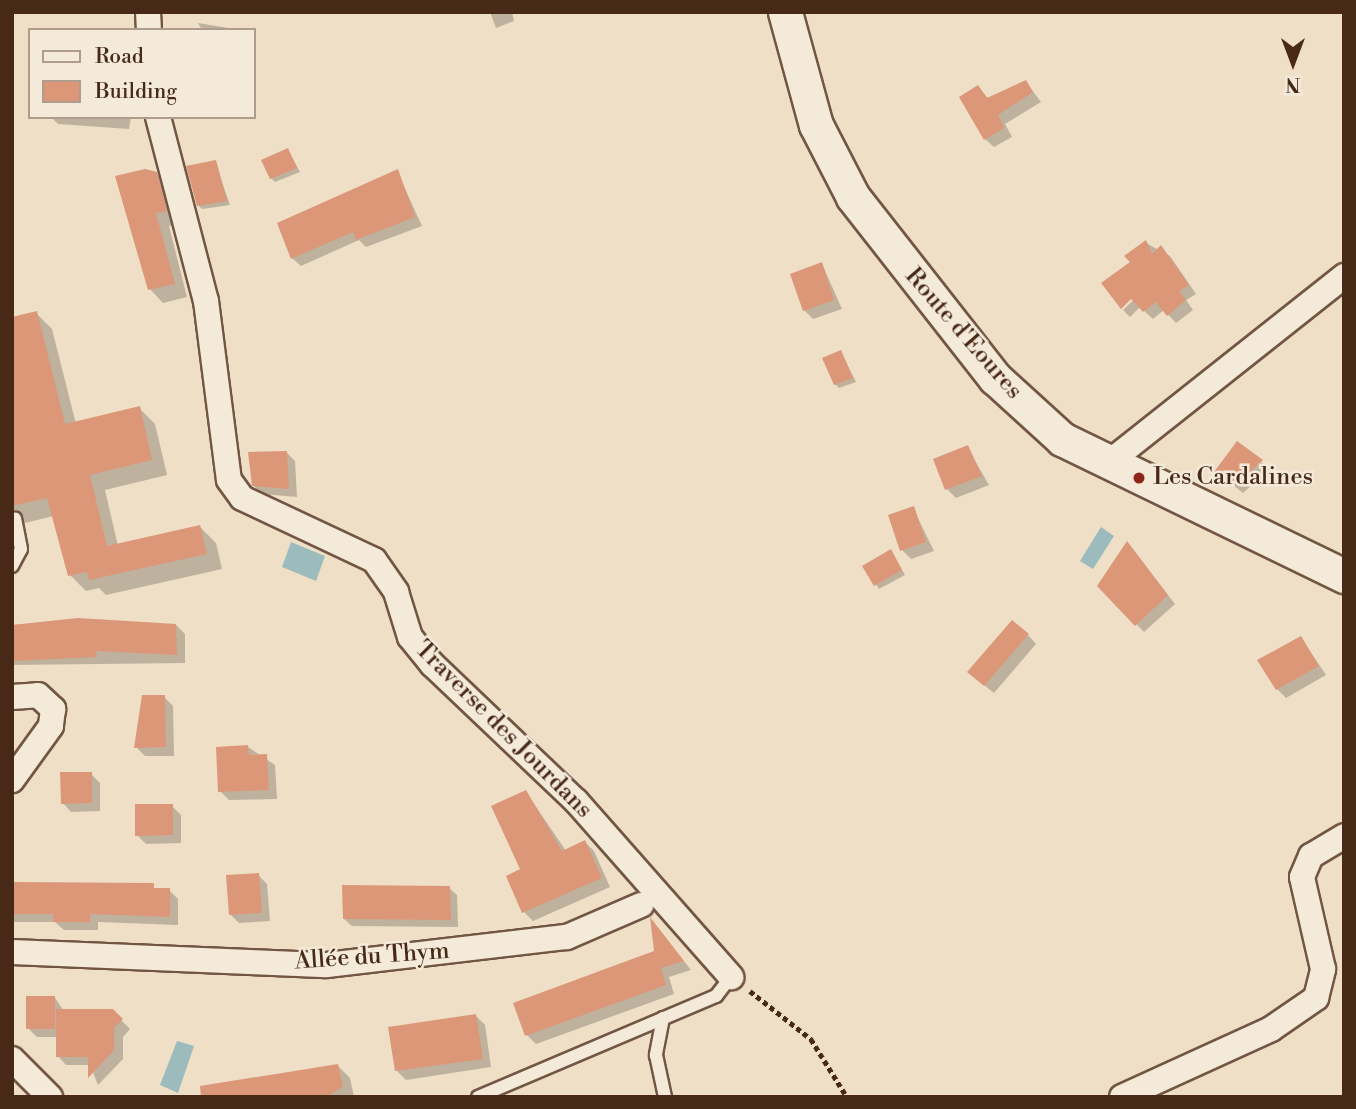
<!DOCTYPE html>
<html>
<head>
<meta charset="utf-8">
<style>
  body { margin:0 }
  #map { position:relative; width:1356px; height:1109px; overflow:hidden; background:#eedfc6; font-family:"Libre Bodoni",serif }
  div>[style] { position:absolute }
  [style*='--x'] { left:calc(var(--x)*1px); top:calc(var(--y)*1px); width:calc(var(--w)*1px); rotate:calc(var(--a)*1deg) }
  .water>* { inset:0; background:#9cbbbc }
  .shadow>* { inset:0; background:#0003 }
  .building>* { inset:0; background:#dc9778 }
  .path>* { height:4.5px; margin-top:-2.25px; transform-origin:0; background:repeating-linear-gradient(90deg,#482817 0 5px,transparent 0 8.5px) }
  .roads { filter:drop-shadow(2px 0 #725643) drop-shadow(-2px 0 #725643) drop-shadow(0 2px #725643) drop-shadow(0 -2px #725643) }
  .lane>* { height:12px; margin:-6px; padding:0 6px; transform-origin:6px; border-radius:6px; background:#f4eada }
  .street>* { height:24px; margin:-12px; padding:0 12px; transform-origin:12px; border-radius:12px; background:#f4eada }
  .secondary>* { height:33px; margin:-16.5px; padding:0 16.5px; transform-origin:16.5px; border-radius:16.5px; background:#f4eada }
  .dots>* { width:19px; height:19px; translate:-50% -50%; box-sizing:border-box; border:4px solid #f4eada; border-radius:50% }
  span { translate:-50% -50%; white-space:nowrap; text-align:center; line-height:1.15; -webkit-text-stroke:5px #f4eada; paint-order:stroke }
  .street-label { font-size:24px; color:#482817 }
  .poi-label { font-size:24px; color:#482817 }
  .left { translate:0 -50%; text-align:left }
  .frame { position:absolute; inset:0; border:14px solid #482817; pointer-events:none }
  .legend { position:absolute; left:28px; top:28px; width:228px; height:91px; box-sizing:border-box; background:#f4eada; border:2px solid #af9c8c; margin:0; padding:9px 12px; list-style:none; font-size:21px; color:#482817 }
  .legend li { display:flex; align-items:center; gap:14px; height:35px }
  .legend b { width:35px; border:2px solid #af9c8c }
  .north { position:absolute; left:1258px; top:28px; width:70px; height:70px; -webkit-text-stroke:5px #f4eada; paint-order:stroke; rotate:180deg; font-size:19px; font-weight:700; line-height:28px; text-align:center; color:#482817 }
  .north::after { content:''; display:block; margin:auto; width:24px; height:32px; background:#482817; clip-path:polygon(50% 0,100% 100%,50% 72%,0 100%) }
</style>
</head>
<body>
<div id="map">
  <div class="water">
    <div style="clip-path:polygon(1101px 527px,1114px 536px,1093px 569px,1080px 561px)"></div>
    <div style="clip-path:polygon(291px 542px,325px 556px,316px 581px,282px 567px)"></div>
    <div style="clip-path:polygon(177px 1041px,194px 1046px,178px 1093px,160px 1085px)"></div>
  </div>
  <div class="shadow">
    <div style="clip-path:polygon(490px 12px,512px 12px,514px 21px,496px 28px)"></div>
    <div style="clip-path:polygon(198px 23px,234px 29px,235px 30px,202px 30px)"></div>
    <div style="clip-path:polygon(1026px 82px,1041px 102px,1005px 124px,1012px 137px,994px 147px,985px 139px,977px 87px,989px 99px)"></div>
    <div style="clip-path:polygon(51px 117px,131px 117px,129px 129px,58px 124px)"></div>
    <div style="clip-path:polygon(288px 150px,300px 172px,275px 182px,271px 178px)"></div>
    <div style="clip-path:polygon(215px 162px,230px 205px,202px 209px,198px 205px)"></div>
    <div style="clip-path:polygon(397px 171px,422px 226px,366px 247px,359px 240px,301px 266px,292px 258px)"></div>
    <div style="clip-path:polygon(156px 173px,170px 187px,180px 224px,169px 226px,187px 297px,163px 303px,150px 289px)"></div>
    <div style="clip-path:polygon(1146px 243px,1170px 256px,1196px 294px,1186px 300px,1193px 310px,1176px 323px,1164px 310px,1153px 319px,1140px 307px,1130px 317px,1123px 310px,1139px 295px,1133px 263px)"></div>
    <div style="clip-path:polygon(822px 264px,842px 309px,813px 319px,804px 310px)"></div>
    <div style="clip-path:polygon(36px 313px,52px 329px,76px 424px,139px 408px,155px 424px,167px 475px,105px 490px,118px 546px,200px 527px,216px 543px,222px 569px,106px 595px,99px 588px,86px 591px,70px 575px,54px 516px,12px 526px,12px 319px)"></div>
    <div style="clip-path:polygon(841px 352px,856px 382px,839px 388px,835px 384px)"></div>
    <div style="clip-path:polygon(1238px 444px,1270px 469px,1243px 493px,1217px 472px)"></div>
    <div style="clip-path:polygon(967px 447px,989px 485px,956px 498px,947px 489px)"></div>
    <div style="clip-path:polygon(286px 452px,295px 461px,297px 497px,262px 494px,253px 485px)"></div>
    <div style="clip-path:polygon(913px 508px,934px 551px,911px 559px,902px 550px)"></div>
    <div style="clip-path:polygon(1128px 544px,1175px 604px,1144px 632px,1100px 586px)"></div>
    <div style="clip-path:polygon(891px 551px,905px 575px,879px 589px,864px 566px)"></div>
    <div style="clip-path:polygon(78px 620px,176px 625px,185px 634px,185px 663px,12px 665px,12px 625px)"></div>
    <div style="clip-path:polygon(1028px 635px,1036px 644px,994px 693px,979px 681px)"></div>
    <div style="clip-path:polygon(1301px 638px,1326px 675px,1286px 698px,1277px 689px)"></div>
    <div style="clip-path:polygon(164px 697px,173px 706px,174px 756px,145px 756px,136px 747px)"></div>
    <div style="clip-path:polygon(248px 747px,275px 765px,277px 799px,229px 800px,220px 791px)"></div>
    <div style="clip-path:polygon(91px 774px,100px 783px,100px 811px,71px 812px,63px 803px)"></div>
    <div style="clip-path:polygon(526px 792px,566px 851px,585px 842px,594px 851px,610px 887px,533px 921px,524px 912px)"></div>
    <div style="clip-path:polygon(172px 806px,181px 815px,181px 843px,146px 844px,137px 835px)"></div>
    <div style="clip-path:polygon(258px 875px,267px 884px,270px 921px,239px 923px,230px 914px)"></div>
    <div style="clip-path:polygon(12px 885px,169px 890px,178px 899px,178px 925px,98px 922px,98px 930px,64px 930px,55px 922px,12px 922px)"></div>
    <div style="clip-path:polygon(449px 888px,457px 895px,458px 927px,352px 926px,344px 919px)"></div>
    <div style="clip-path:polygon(658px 928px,691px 970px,669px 977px,674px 994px,536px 1044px,527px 1035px,656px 952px)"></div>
    <div style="clip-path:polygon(55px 998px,64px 1011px,112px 1011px,130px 1029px,123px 1037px,123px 1059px,98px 1085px,90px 1065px,66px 1065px,58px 1056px,58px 1037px,37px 1037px,28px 1028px)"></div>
    <div style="clip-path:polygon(476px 1016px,485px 1025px,491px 1067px,406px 1080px,397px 1071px)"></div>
    <div style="clip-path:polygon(338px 1066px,350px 1078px,354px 1097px,244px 1097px)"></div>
  </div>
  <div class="building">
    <div style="clip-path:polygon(1026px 80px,1033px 92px,998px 115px,1004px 128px,984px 140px,959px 97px,978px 85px,987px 98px)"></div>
    <div style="clip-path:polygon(288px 148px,297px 168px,270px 179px,261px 160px)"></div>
    <div style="clip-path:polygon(216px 160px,227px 201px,197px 206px,186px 166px)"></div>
    <div style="clip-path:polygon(145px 169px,157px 172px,167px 211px,156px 213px,175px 284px,148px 290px,115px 176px)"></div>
    <div style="clip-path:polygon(398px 169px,415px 217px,356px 240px,353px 232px,291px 259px,277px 223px)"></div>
    <div style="clip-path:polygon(1146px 240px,1152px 254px,1161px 245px,1189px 285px,1179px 291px,1186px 300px,1167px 316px,1156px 302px,1143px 312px,1131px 299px,1121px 309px,1101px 283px,1130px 262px,1124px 256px)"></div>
    <div style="clip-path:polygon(822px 262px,834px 300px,803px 311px,790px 274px)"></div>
    <div style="clip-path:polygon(37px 311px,65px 424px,140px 406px,152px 460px,90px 475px,107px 546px,200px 525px,207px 554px,89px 580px,87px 572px,68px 576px,47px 498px,12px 506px,12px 317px)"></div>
    <div style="clip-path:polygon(841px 350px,853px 378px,834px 385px,822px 358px)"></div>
    <div style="clip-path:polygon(1237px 441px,1263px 460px,1234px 486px,1214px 472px)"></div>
    <div style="clip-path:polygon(968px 445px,982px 476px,945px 490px,933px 459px)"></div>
    <div style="clip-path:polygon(287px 451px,289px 489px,252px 486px,248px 452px)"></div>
    <div style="clip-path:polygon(914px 506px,926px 542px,900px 551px,888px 515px)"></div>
    <div style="clip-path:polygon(1127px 541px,1168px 595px,1135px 626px,1097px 586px)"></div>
    <div style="clip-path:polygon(891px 549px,902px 570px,874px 586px,862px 566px)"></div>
    <div style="clip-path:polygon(78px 618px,176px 624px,177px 655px,96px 651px,97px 657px,12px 661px,12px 625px)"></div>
    <div style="clip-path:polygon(1012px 620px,1029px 634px,984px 686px,967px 672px)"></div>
    <div style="clip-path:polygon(1301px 636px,1319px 666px,1276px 690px,1257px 660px)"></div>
    <div style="clip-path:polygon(142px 695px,165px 695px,166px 747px,134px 748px)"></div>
    <div style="clip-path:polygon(248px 745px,249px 755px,267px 754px,269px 790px,218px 792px,216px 747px)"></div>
    <div style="clip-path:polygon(60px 772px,92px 772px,92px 803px,61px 804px)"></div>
    <div style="clip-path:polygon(526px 790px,562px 851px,585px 840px,602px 878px,522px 913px,506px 876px,520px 869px,491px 806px)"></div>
    <div style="clip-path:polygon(135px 804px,173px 804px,173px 835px,135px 836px)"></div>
    <div style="clip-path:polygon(259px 873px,262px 913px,229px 915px,226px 875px)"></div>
    <div style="clip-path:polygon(12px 882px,154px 883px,154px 888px,170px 888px,170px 917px,90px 914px,90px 922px,53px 922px,53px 914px,12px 914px)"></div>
    <div style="clip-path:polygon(342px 885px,450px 886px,451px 920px,343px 919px)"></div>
    <div style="clip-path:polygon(650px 917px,684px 961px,661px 968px,666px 985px,525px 1036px,513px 1003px,654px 951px)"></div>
    <div style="clip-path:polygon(26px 996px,55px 996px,55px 1029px,26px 1029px)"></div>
    <div style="clip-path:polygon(56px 1009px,113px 1009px,123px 1019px,114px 1028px,114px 1050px,88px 1078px,88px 1057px,56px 1057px)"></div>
    <div style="clip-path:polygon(476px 1014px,483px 1059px,395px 1071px,388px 1027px)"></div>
    <div style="clip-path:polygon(338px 1064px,343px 1087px,325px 1097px,201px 1097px,200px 1086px)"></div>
  </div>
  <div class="path">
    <div style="--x:750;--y:991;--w:78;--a:38.2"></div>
    <div style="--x:811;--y:1039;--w:68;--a:58.2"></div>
  </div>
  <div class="roads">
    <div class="lane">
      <div style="--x:12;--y:566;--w:19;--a:-62"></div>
      <div style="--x:21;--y:549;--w:31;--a:-101"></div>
      <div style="--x:663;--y:1018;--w:38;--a:101"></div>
      <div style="--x:656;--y:1055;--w:43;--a:77.9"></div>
      <div style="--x:478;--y:1097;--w:259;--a:-23"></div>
      <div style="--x:716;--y:996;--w:24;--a:-52"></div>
    </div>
    <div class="street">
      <div style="--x:148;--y:12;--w:18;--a:87"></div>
      <div style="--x:158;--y:117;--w:190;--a:75.4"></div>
      <div style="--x:206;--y:301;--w:180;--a:82.7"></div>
      <div style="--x:229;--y:480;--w:22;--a:54"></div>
      <div style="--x:242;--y:498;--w:146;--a:25.2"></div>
      <div style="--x:374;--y:560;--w:39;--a:55"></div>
      <div style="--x:396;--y:592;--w:47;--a:72.7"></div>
      <div style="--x:410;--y:637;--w:36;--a:51"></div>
      <div style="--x:433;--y:665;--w:197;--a:43.6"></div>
      <div style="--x:576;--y:801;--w:235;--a:48.6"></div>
      <div style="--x:1107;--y:464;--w:303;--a:-38.4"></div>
      <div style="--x:12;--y:697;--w:26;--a:-4"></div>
      <div style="--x:38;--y:695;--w:21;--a:43"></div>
      <div style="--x:53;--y:709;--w:17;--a:97"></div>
      <div style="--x:51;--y:726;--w:67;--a:125.8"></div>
      <div style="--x:12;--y:952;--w:315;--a:2.4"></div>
      <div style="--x:327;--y:965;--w:242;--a:-6.7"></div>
      <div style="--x:567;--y:937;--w:81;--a:-23.4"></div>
      <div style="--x:12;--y:1059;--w:54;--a:45"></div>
      <div style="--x:1122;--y:1097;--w:164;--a:-24.5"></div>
      <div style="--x:1271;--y:1029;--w:55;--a:-34.6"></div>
      <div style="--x:1316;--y:998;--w:30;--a:-76"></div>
      <div style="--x:1323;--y:969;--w:94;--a:-102.9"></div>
      <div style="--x:1302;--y:877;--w:23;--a:-67"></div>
      <div style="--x:1311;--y:856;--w:39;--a:-31"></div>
    </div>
    <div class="secondary">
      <div style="--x:785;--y:12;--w:117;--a:74.7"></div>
      <div style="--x:816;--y:125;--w:81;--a:62.8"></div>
      <div style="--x:853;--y:197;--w:230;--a:51.9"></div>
      <div style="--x:995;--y:378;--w:91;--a:42.3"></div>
      <div style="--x:1062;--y:439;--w:314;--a:25.9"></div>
    </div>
  </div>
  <div class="dots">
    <div style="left:1139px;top:478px;background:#8f2418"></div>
  </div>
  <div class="street-label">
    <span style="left:963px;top:334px;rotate:49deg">Route d'Eoures</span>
    <span style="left:503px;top:730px;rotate:45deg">Traverse des Jourdans</span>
    <span style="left:372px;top:957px;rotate:-4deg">Allée du Thym</span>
  </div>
  <div class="poi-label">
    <span class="left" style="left:1153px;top:478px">Les Cardalines</span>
  </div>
  <div class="frame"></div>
  <ul class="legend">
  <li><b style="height:9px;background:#f4eada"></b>Road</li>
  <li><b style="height:19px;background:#dc9778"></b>Building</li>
  </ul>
  <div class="north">N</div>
</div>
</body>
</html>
